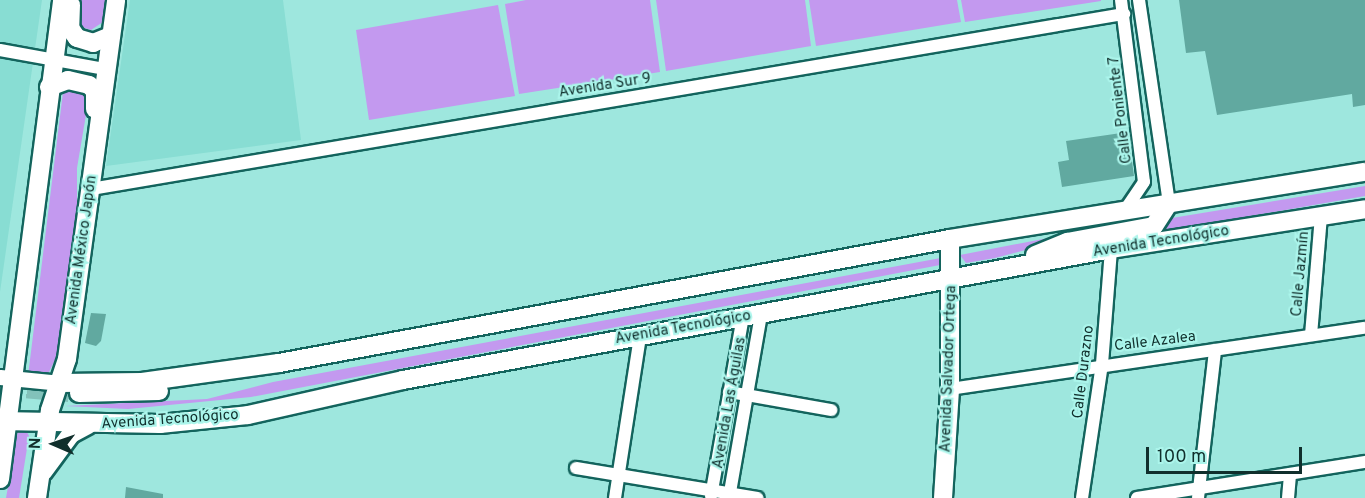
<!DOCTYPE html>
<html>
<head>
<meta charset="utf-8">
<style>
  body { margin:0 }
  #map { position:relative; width:1365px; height:498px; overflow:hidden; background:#9ee7de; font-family:Overpass,sans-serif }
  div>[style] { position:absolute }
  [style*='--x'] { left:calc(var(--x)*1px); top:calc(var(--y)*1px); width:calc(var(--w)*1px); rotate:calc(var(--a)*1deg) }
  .built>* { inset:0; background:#88ddd3 }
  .green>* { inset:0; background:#c399ef }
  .building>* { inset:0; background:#61a9a0 }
  .primary-tunnel>* { height:18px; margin-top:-9px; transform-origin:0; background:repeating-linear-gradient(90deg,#82c2ba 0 18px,transparent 0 27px) }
  .roads { filter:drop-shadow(2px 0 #13645d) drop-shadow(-2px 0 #13645d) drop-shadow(0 2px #13645d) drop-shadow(0 -2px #13645d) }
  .minor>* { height:12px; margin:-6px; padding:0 6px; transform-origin:6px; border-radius:6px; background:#fff }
  .tertiary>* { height:15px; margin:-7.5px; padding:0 7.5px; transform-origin:7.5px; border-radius:7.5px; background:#fff }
  .primary>* { height:18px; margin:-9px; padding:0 9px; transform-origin:9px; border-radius:9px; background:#fff }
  span { translate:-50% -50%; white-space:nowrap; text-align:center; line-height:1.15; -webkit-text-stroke:4.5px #abf5eb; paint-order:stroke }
  .street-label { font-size:15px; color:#102f2c }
  .north { position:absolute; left:24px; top:414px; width:60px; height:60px; -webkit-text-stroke:4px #abf5eb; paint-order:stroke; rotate:272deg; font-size:16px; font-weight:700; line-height:24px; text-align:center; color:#102f2c }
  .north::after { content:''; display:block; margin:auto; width:21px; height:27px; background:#102f2c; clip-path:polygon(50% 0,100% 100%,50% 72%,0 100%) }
  .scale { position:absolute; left:1146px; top:447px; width:156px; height:27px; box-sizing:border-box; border:3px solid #102f2c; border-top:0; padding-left:8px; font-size:18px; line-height:21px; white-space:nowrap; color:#102f2c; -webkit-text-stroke:4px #abf5eb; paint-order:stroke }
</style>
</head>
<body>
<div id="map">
  <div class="built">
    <div style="clip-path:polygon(0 0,42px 0,0 292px)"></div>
    <div style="clip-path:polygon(130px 0,283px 0,301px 140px,106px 166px)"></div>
  </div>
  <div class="green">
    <div style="clip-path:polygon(73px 0,109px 0,106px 20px,91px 30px,82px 27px)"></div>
    <div style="clip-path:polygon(526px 0,650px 0,660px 72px,519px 94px,505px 4px)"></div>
    <div style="clip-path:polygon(656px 0,805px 0,811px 46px,666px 71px)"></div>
    <div style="clip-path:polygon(809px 0,957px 0,961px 22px,816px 46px)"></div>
    <div style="clip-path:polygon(961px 0,1101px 0,1101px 1px,965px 22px)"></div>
    <div style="clip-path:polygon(498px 5px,515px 96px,369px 120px,356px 30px)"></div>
    <div style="clip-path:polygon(64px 84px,85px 90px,88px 103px,77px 168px,77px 215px,57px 356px,47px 376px,28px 376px)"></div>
    <div style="clip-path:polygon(1365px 186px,1365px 196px,1149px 234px,1172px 218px)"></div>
    <div style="clip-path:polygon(1141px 220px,995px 258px,966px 263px,960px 255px)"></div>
    <div style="clip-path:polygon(946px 257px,946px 263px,940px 265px,251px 397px,128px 409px,65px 406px,207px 399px,273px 382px)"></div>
    <div style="clip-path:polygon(18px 430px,26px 430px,29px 436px,19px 498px,6px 498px)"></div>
  </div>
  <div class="building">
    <div style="clip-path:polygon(1179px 0,1365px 0,1365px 105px,1353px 107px,1352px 94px,1217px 115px,1205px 51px,1186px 53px)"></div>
    <div style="clip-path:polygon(1128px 132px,1134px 176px,1062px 187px,1058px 162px,1069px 160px,1066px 141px)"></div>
    <div style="clip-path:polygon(91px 313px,106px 314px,101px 341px,96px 346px,85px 343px)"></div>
    <div style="clip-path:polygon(126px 487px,163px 494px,163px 498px,125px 498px)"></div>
  </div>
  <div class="primary-tunnel">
    <div style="--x:0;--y:387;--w:69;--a:5"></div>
  </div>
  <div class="roads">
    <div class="minor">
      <div style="--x:1121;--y:0;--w:183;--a:82.8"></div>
      <div style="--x:1144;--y:182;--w:34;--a:124"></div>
      <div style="--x:1139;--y:0;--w:205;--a:81.6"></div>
      <div style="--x:0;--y:50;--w:107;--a:10.3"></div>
      <div style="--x:91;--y:189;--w:1048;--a:-9.62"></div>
      <div style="--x:1311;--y:335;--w:120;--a:-85.2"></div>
      <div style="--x:950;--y:389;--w:419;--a:-8.4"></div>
      <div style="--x:729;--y:392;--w:104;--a:10"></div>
      <div style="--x:576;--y:468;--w:184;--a:9.4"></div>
      <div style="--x:711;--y:496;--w:182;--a:-79.9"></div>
      <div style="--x:615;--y:498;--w:164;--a:-81.2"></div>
      <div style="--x:729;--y:498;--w:187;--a:-80.1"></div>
      <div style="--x:1082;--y:498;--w:135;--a:-81.5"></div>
      <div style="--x:1102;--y:364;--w:115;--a:-85.5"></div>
      <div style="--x:1137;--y:498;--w:231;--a:-9"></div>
      <div style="--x:1198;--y:498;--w:149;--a:-83.4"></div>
      <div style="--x:1288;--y:498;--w:24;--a:-85"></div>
    </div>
    <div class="tertiary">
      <div style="--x:0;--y:377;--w:61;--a:5.6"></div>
    </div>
    <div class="primary">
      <div style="--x:71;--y:5;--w:23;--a:92"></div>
      <div style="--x:70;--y:28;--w:12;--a:55"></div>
      <div style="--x:77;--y:38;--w:17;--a:17"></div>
      <div style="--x:93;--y:43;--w:18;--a:-22"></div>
      <div style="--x:49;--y:87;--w:20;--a:-20"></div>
      <div style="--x:68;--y:80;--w:22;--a:13"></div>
      <div style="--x:89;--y:85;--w:8;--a:45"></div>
      <div style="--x:95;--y:91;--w:18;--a:90"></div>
      <div style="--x:1035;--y:255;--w:35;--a:-22"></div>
      <div style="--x:1067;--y:242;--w:88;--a:-10.4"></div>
      <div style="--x:1154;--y:226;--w:27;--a:-57"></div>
      <div style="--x:61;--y:383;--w:81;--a:-0.7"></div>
      <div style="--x:142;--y:382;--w:138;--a:-7.9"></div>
      <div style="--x:279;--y:363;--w:682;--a:-10.47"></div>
      <div style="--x:950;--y:239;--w:420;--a:-9.2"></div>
      <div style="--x:79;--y:393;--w:80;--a:-1.4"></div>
      <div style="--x:0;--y:421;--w:160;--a:1.1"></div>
      <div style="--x:160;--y:424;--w:88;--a:-5.8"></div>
      <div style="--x:248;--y:415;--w:159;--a:-12.7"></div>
      <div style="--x:403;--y:380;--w:720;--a:-10.48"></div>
      <div style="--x:1111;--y:249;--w:257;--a:-8.9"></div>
      <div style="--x:43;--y:472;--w:47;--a:-53.6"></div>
      <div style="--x:71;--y:434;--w:19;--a:-28"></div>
      <div style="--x:0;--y:479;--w:483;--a:-82.6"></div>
      <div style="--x:37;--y:498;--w:89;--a:-81.6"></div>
      <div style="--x:50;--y:410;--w:54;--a:-71.6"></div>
      <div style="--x:67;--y:359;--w:362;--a:-82.2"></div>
      <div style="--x:943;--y:498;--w:109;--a:-86.3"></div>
      <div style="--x:950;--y:389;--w:150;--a:-90"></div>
    </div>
  </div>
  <div class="street-label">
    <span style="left:605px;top:86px;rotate:-9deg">Avenida Sur 9</span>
    <span style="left:1121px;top:110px;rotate:-97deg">Calle Poniente 7</span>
    <span style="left:1161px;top:242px;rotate:-9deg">Avenida Tecnológico</span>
    <span style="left:82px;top:250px;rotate:-82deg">Avenida México Japón</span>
    <span style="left:1301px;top:274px;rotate:-85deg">Calle Jazmín</span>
    <span style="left:683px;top:328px;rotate:-10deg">Avenida Tecnológico</span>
    <span style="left:1155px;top:342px;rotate:-7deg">Calle Azalea</span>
    <span style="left:949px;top:369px;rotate:-88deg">Avenida Salvador Ortega</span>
    <span style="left:1084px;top:372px;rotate:-83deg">Calle Durazno</span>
    <span style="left:730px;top:403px;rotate:-80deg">Avenida Las Águilas</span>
    <span style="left:170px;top:420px;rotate:-4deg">Avenida Tecnológico</span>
  </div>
  <div class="north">N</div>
  <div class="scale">100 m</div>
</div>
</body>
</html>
